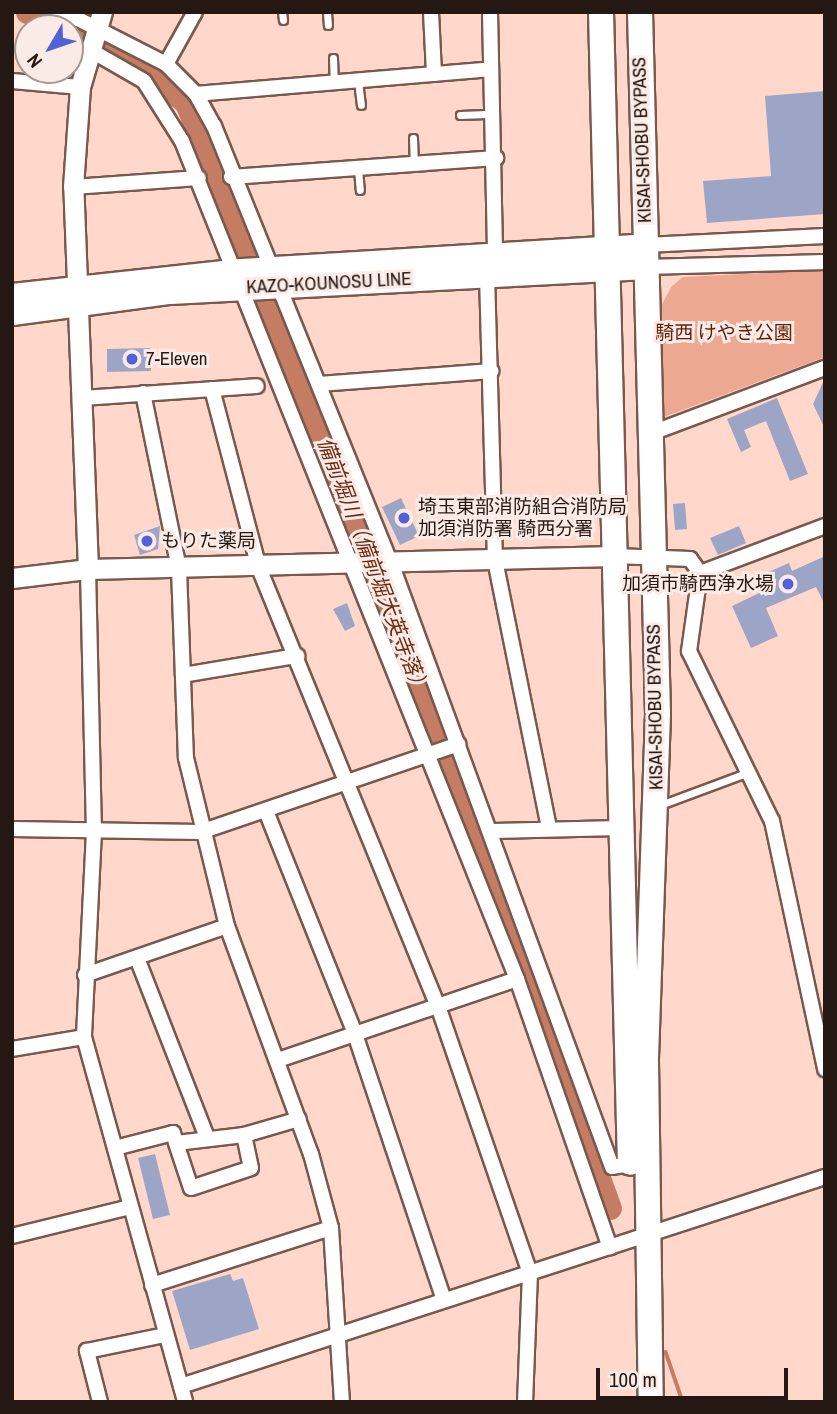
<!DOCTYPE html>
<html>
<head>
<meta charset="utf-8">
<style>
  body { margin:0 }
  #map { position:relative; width:837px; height:1414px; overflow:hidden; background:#ffd8cb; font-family:"Archivo Narrow","Noto Sans JP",sans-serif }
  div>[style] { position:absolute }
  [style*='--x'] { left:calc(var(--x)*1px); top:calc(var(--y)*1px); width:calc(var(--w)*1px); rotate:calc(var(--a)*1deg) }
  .green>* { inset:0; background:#eda891 }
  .stream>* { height:3.5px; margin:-1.75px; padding:0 1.75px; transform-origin:1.75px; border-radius:1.75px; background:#c47c63 }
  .river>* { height:23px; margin:-11.5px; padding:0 11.5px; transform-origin:11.5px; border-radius:11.5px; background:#c47c63 }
  .building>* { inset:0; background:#9da5c6 }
  .roads { filter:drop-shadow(2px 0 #7a584d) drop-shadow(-2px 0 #7a584d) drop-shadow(0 2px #7a584d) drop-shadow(0 -2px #7a584d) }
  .service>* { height:7px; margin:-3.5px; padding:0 3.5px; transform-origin:3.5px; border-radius:3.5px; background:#fff }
  .minor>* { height:14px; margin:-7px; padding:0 7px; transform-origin:7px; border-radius:7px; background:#fff }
  .tertiary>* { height:19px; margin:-9.5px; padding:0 9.5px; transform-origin:9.5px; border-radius:9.5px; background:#fff }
  .primary>* { height:23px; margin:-11.5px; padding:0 11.5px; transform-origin:11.5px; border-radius:11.5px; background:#fff }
  .trunk>* { height:24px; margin:-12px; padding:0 12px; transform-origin:12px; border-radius:12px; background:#fff }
  .dots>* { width:19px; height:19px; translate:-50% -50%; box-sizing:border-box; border:4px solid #fbebe6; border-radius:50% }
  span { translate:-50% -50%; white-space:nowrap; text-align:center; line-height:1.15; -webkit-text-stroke:6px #fbebe6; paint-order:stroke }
  .street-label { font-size:19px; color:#251813 }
  .park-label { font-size:19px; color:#5f1d03 }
  .poi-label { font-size:19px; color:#251813 }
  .left { translate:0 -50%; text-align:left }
  .right { translate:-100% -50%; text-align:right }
  .water-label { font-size:21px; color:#6e2b12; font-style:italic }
  .frame { position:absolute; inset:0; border:14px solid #251813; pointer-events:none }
  .north { position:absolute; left:14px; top:14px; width:70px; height:70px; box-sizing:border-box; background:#fbebe6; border:2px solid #a59792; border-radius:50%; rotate:231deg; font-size:19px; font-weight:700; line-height:28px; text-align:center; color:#251813 }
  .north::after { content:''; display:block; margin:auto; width:24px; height:32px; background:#5161d7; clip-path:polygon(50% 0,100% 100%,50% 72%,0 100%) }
  .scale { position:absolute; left:596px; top:1368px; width:192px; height:32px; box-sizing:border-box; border:4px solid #251813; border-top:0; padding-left:9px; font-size:21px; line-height:24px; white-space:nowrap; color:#251813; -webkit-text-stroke:5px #fbebe6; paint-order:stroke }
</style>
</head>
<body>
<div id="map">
  <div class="green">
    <div style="clip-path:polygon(825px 270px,825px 357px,664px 417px,662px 304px,672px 286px,683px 277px)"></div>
  </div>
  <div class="stream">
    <div style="--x:666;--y:1352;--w:53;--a:71.2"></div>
  </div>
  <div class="river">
    <div style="--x:27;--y:12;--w:98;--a:20.3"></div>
    <div style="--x:119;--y:46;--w:88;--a:40.4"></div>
    <div style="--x:186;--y:103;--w:580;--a:67.9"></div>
    <div style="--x:404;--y:640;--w:604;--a:70.07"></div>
  </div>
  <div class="building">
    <div style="clip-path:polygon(825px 91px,825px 214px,707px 223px,703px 181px,771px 176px,765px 96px)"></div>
    <div style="clip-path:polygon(150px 348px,151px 371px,107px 372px,107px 349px)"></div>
    <div style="clip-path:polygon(825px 378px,825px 429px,813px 404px)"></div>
    <div style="clip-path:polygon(777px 398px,808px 474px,790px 481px,766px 421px,744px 430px,751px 447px,741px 452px,727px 419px)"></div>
    <div style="clip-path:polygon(401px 498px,419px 536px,400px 545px,382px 507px)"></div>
    <div style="clip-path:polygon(685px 503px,687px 529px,675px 530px,673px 504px)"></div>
    <div style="clip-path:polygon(160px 526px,158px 549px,140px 555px,134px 535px)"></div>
    <div style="clip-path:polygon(739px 526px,746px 543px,718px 555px,710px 538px)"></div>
    <div style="clip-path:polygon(825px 556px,825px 605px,816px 587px,766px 608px,778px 636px,751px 648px,732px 606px,772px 587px,766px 573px,789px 563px,792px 571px)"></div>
    <div style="clip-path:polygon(347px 603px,355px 626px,345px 631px,333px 609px)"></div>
    <div style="clip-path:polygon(155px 1154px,170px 1215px,153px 1219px,138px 1158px)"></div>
    <div style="clip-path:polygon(230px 1274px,233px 1281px,243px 1278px,259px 1329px,190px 1350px,172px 1291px)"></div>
  </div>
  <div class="roads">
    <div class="service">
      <div style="--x:282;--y:12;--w:8;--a:83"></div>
      <div style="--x:327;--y:12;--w:13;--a:86"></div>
      <div style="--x:333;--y:58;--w:24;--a:88"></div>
      <div style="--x:358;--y:81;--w:24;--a:83"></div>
      <div style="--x:460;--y:115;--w:33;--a:-2"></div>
      <div style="--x:413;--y:138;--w:25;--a:88"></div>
      <div style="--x:358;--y:169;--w:21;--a:85"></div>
      <div style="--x:660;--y:805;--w:92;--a:-20.4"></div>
    </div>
    <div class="minor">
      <div style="--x:57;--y:12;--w:22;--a:18"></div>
      <div style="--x:77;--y:12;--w:7;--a:82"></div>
      <div style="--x:78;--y:19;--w:99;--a:27.1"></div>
      <div style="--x:166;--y:64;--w:42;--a:45"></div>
      <div style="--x:196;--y:94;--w:37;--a:61"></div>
      <div style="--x:214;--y:126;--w:471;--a:68"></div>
      <div style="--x:391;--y:563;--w:643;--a:69.9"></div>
      <div style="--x:612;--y:1167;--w:18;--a:-9"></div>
      <div style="--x:431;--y:12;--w:62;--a:87.2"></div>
      <div style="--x:490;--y:12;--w:244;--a:88.8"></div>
      <div style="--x:90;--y:50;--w:62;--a:29.9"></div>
      <div style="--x:144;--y:81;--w:71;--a:57.7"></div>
      <div style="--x:182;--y:141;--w:902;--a:68.21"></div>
      <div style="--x:517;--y:979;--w:252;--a:161.3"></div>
      <div style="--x:166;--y:64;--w:60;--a:-60.9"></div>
      <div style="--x:12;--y:81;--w:68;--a:5"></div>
      <div style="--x:196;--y:94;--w:296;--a:-4.8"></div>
      <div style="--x:231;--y:177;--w:266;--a:-4.1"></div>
      <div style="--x:73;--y:187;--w:126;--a:-4.1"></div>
      <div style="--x:646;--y:245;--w:179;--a:-2.9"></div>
      <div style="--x:646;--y:267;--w:179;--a:-1.6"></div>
      <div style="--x:487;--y:275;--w:285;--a:88.4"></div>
      <div style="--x:495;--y:560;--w:274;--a:78.6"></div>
      <div style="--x:319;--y:384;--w:173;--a:-4.3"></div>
      <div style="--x:212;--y:389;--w:185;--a:75.3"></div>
      <div style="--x:259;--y:568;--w:473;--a:67.8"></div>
      <div style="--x:438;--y:1006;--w:282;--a:71"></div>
      <div style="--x:530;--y:1273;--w:129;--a:92.2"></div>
      <div style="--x:143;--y:393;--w:180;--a:78.4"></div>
      <div style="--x:179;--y:569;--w:189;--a:87.9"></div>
      <div style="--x:186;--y:758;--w:173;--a:76.3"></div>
      <div style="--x:227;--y:926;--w:243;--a:69.8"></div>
      <div style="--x:311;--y:1154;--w:77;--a:74.9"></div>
      <div style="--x:331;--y:1228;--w:174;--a:86.4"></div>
      <div style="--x:82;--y:398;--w:175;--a:-3.9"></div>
      <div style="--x:649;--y:434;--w:188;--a:-20.6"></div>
      <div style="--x:615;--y:556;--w:75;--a:2.3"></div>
      <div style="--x:690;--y:559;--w:17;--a:54"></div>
      <div style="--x:700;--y:573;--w:79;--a:98"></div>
      <div style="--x:689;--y:651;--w:189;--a:64"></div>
      <div style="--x:772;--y:821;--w:254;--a:77.9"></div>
      <div style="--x:88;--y:569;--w:262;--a:88.7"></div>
      <div style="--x:94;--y:831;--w:206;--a:92.8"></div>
      <div style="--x:84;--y:1037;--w:379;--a:74.5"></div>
      <div style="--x:700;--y:573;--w:134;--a:-20.6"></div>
      <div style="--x:183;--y:675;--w:116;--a:-9.5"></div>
      <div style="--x:266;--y:811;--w:240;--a:68.2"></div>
      <div style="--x:355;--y:1034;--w:280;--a:71.5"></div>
      <div style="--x:12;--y:829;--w:188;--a:0.9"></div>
      <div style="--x:200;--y:832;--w:273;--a:-18.8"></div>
      <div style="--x:493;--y:831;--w:127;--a:-1.4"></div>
      <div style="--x:137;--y:958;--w:193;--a:68.7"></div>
      <div style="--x:85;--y:975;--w:150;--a:-19"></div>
      <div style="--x:517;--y:979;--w:284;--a:70.9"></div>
      <div style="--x:12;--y:1049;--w:73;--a:-9.5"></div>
      <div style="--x:244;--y:1135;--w:57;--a:-16.2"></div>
      <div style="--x:115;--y:1148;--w:60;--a:-14.5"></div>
      <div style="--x:173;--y:1133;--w:10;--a:73"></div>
      <div style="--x:176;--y:1143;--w:47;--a:71.6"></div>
      <div style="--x:191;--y:1188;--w:63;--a:-18.4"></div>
      <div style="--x:251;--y:1168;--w:34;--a:-102"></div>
      <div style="--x:244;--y:1135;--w:68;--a:173.3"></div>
      <div style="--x:12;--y:1236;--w:122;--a:-13.8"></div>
      <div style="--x:152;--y:1285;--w:188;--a:-17.7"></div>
      <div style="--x:181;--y:1386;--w:677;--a:-17.98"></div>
      <div style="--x:100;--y:1402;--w:53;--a:-104.3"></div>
      <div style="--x:87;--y:1351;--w:80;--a:-11.6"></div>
    </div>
    <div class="tertiary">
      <div style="--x:88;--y:569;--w:382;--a:-92.2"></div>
      <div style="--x:73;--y:187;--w:100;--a:-86"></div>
      <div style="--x:80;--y:87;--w:78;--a:-73.7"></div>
      <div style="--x:12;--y:578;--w:77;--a:-6.8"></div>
      <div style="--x:88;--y:569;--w:527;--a:-1.41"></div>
    </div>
    <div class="primary">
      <div style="--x:12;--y:295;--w:231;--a:-6.2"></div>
      <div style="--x:242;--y:270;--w:405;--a:-3.5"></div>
      <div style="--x:12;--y:313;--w:159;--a:-7.6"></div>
      <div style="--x:170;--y:292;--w:477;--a:-3"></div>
    </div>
    <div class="trunk">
      <div style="--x:601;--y:12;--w:1151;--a:88.56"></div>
      <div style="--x:640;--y:12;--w:702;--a:88.53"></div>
      <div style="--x:658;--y:714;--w:348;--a:92"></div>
      <div style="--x:646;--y:1062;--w:340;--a:89.2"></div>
    </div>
  </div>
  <div class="dots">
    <div style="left:132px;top:359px;background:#5161d7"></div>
    <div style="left:404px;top:518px;background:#5161d7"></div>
    <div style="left:147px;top:541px;background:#5161d7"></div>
    <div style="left:788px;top:584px;background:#5161d7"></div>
  </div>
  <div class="street-label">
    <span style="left:642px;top:140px;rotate:-92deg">KISAI-SHOBU BYPASS</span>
    <span style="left:329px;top:283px;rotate:-3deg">KAZO-KOUNOSU LINE</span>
    <span style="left:655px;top:707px;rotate:-91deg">KISAI-SHOBU BYPASS</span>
  </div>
  <div class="park-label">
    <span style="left:724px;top:333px">騎西 けやき公園</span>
  </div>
  <div class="poi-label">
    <span class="left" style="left:146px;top:359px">7-Eleven</span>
    <span class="left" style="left:418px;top:518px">埼玉東部消防組合消防局<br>加須消防署 騎西分署</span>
    <span class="left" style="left:161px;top:541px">もりた薬局</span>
    <span class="right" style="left:774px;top:584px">加須市騎西浄水場</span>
  </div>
  <div class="water-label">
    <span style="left:373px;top:566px;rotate:69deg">備前堀川（備前堀大英寺落）</span>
  </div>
  <div class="frame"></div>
  <div class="north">N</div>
  <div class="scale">100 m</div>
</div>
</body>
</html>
